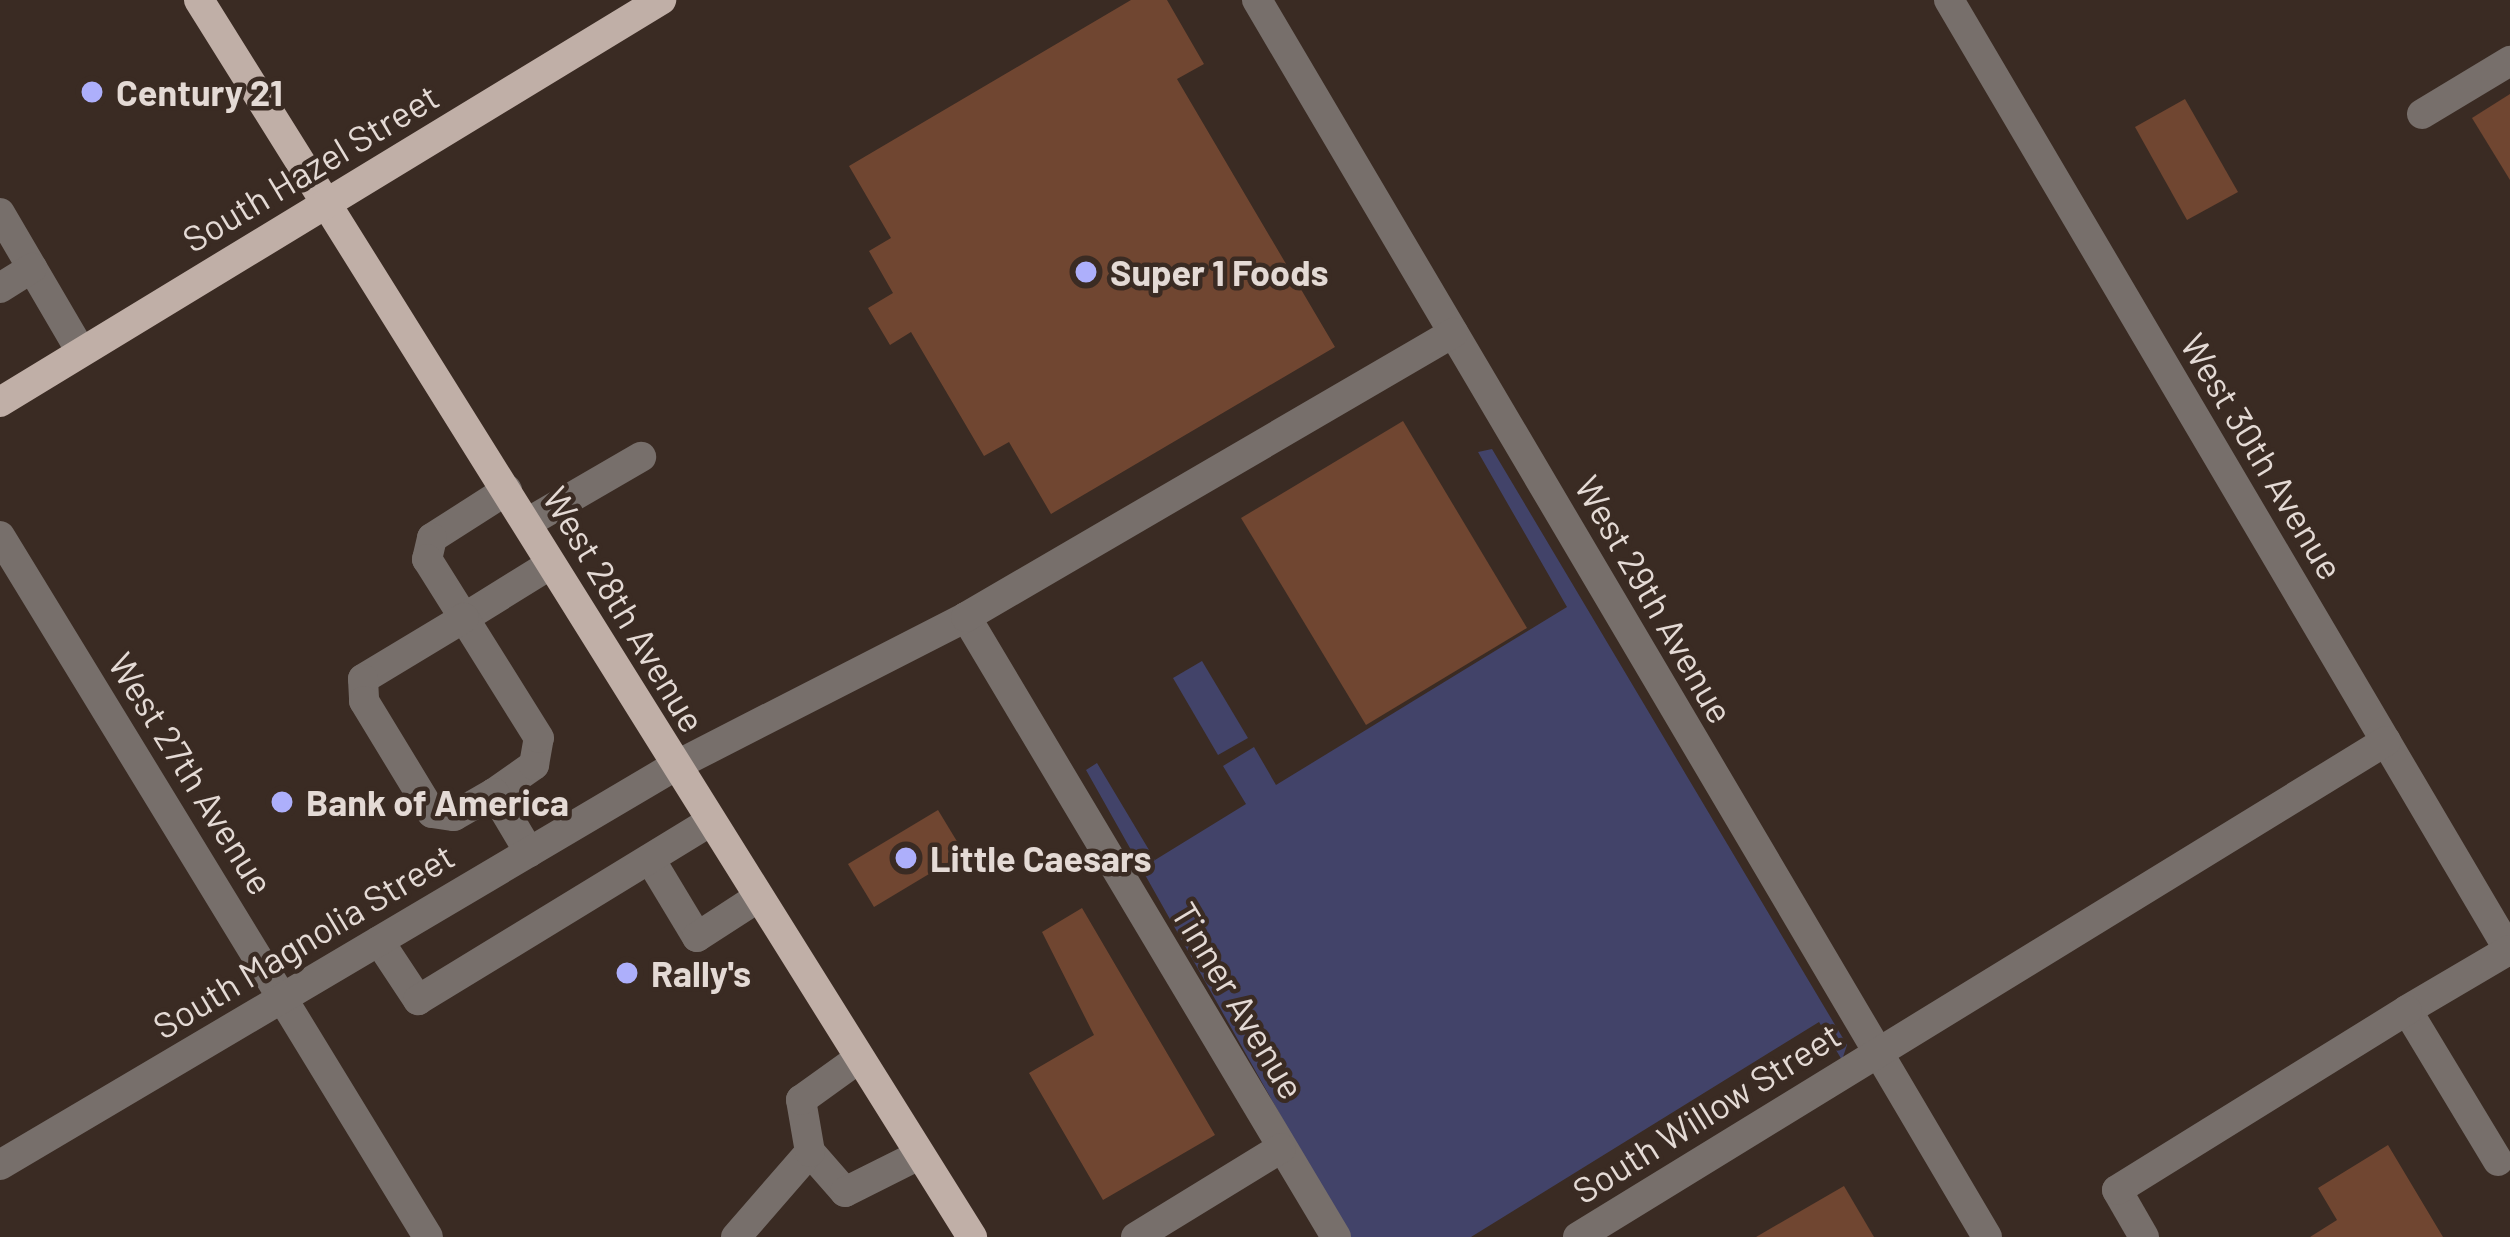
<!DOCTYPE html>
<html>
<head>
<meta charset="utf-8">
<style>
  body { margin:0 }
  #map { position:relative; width:2510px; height:1237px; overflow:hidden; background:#3a2b23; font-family:Barlow,sans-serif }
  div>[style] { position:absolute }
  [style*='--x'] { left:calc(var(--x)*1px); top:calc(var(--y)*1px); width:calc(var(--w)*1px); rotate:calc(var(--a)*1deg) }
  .green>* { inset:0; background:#424369 }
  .building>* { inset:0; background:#704631 }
  .minor>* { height:30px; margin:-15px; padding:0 15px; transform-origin:15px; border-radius:15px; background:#776f6b }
  .major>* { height:30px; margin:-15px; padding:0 15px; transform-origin:15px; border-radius:15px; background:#c0afa7 }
  .dots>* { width:33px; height:33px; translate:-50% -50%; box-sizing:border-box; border:6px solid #3a2b23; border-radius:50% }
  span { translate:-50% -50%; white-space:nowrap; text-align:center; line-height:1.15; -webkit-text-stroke:9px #3a2b23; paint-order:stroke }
  .poi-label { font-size:36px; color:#e4dad5; font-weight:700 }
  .left { translate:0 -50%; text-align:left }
  .street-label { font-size:36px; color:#e4dad5 }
</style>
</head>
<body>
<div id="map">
  <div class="green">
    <div style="clip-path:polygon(1492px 449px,1847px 1045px,1842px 1060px,1819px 1022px,1471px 1237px,1349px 1237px,1086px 770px,1097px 763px,1155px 860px,1246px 804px,1223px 766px,1254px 747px,1276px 785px,1567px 607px,1478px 452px)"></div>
    <div style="clip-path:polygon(1202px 661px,1248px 738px,1218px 755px,1173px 678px)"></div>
  </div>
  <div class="building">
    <div style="clip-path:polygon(1131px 0,1167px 0,1204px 64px,1177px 79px,1335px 347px,1051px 514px,1009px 442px,984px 456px,911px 332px,890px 345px,868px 308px,893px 293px,869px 251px,891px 238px,849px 166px)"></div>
    <div style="clip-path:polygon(2510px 94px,2510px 180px,2472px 118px)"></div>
    <div style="clip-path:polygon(2185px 99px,2238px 192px,2187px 220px,2135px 127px)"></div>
    <div style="clip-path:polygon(1403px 421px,1527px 628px,1366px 725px,1241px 518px)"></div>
    <div style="clip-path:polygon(938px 810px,964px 853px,874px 907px,848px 864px)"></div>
    <div style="clip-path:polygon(1082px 908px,1215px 1135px,1103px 1200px,1029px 1073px,1094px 1035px,1042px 932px)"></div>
    <div style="clip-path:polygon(2388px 1145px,2443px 1237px,2310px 1237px,2337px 1220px,2318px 1188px)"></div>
    <div style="clip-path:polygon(1844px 1186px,1874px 1237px,1756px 1237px)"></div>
  </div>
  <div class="minor">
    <div style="--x:1257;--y:0;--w:1436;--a:59.45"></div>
    <div style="--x:1949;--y:0;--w:1105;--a:59.49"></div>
    <div style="--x:2422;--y:114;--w:103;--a:-31.1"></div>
    <div style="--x:0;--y:213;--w:156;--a:59.7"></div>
    <div style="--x:0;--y:288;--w:38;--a:-32"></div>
    <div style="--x:507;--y:490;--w:89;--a:147.4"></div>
    <div style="--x:432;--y:538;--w:22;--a:103"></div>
    <div style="--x:427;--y:559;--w:70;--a:57.9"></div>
    <div style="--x:464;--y:618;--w:102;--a:-31.8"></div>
    <div style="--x:527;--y:523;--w:132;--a:-30.1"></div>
    <div style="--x:0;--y:536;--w:821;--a:58.59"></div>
    <div style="--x:966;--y:617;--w:722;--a:59.17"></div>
    <div style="--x:494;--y:793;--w:49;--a:-35"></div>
    <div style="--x:534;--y:765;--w:27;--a:-80"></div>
    <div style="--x:539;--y:738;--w:142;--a:-122"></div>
    <div style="--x:464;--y:618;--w:118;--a:148.9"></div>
    <div style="--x:363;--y:679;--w:22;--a:87"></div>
    <div style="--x:364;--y:701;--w:131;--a:58.7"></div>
    <div style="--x:432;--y:813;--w:22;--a:8"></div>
    <div style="--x:454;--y:816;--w:46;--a:-29.9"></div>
    <div style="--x:494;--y:793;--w:69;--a:59.3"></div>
    <div style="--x:650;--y:859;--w:91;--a:58.9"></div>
    <div style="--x:697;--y:937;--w:72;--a:-33"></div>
    <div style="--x:379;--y:941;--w:71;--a:56.5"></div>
    <div style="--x:418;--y:1000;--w:342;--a:-31.4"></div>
    <div style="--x:810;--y:1152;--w:53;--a:48.8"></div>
    <div style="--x:845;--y:1192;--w:83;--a:-26.6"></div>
    <div style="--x:2498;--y:1161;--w:176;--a:-121.1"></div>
    <div style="--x:2407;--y:1010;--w:118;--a:-30.5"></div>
    <div style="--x:0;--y:1165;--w:784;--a:-30.59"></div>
    <div style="--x:675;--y:766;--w:327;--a:-27.1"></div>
    <div style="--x:966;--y:617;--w:564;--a:-30.25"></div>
    <div style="--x:736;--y:1237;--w:113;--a:-49"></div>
    <div style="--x:810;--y:1152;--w:53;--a:-99.8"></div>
    <div style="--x:801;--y:1100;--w:70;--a:-35.7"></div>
    <div style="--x:1136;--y:1237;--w:170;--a:-31.5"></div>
    <div style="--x:1578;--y:1237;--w:948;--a:-31.54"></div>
    <div style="--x:2144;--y:1237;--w:54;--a:-119.9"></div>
    <div style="--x:2117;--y:1190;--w:341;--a:-31.8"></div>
  </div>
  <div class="major">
    <div style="--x:199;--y:0;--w:1459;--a:58"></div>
    <div style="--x:0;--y:402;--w:774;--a:-31.31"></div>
  </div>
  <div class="dots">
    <div style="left:92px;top:92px;background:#adaffb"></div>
    <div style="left:1086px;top:272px;background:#adaffb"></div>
    <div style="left:282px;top:802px;background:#adaffb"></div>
    <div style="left:906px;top:858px;background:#adaffb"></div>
    <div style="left:627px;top:973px;background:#adaffb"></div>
  </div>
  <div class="poi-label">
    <span class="left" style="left:116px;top:92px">Century 21</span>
    <span class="left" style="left:1110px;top:272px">Super 1 Foods</span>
    <span class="left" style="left:306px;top:802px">Bank of America</span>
    <span class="left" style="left:930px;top:858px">Little Caesars</span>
    <span class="left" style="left:651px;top:973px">Rally's</span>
  </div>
  <div class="street-label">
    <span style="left:310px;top:167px;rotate:-31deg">South Hazel Street</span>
    <span style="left:2263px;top:456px;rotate:59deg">West 30th Avenue</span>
    <span style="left:1655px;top:599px;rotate:60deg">West 29th Avenue</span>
    <span style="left:625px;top:609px;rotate:59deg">West 28th Avenue</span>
    <span style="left:192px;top:773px;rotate:58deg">West 27th Avenue</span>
    <span style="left:303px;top:940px;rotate:-31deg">South Magnolia Street</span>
    <span style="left:1239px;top:1000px;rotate:59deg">Tinner Avenue</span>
    <span style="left:1706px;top:1112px;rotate:-32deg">South Willow Street</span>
  </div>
</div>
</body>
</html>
